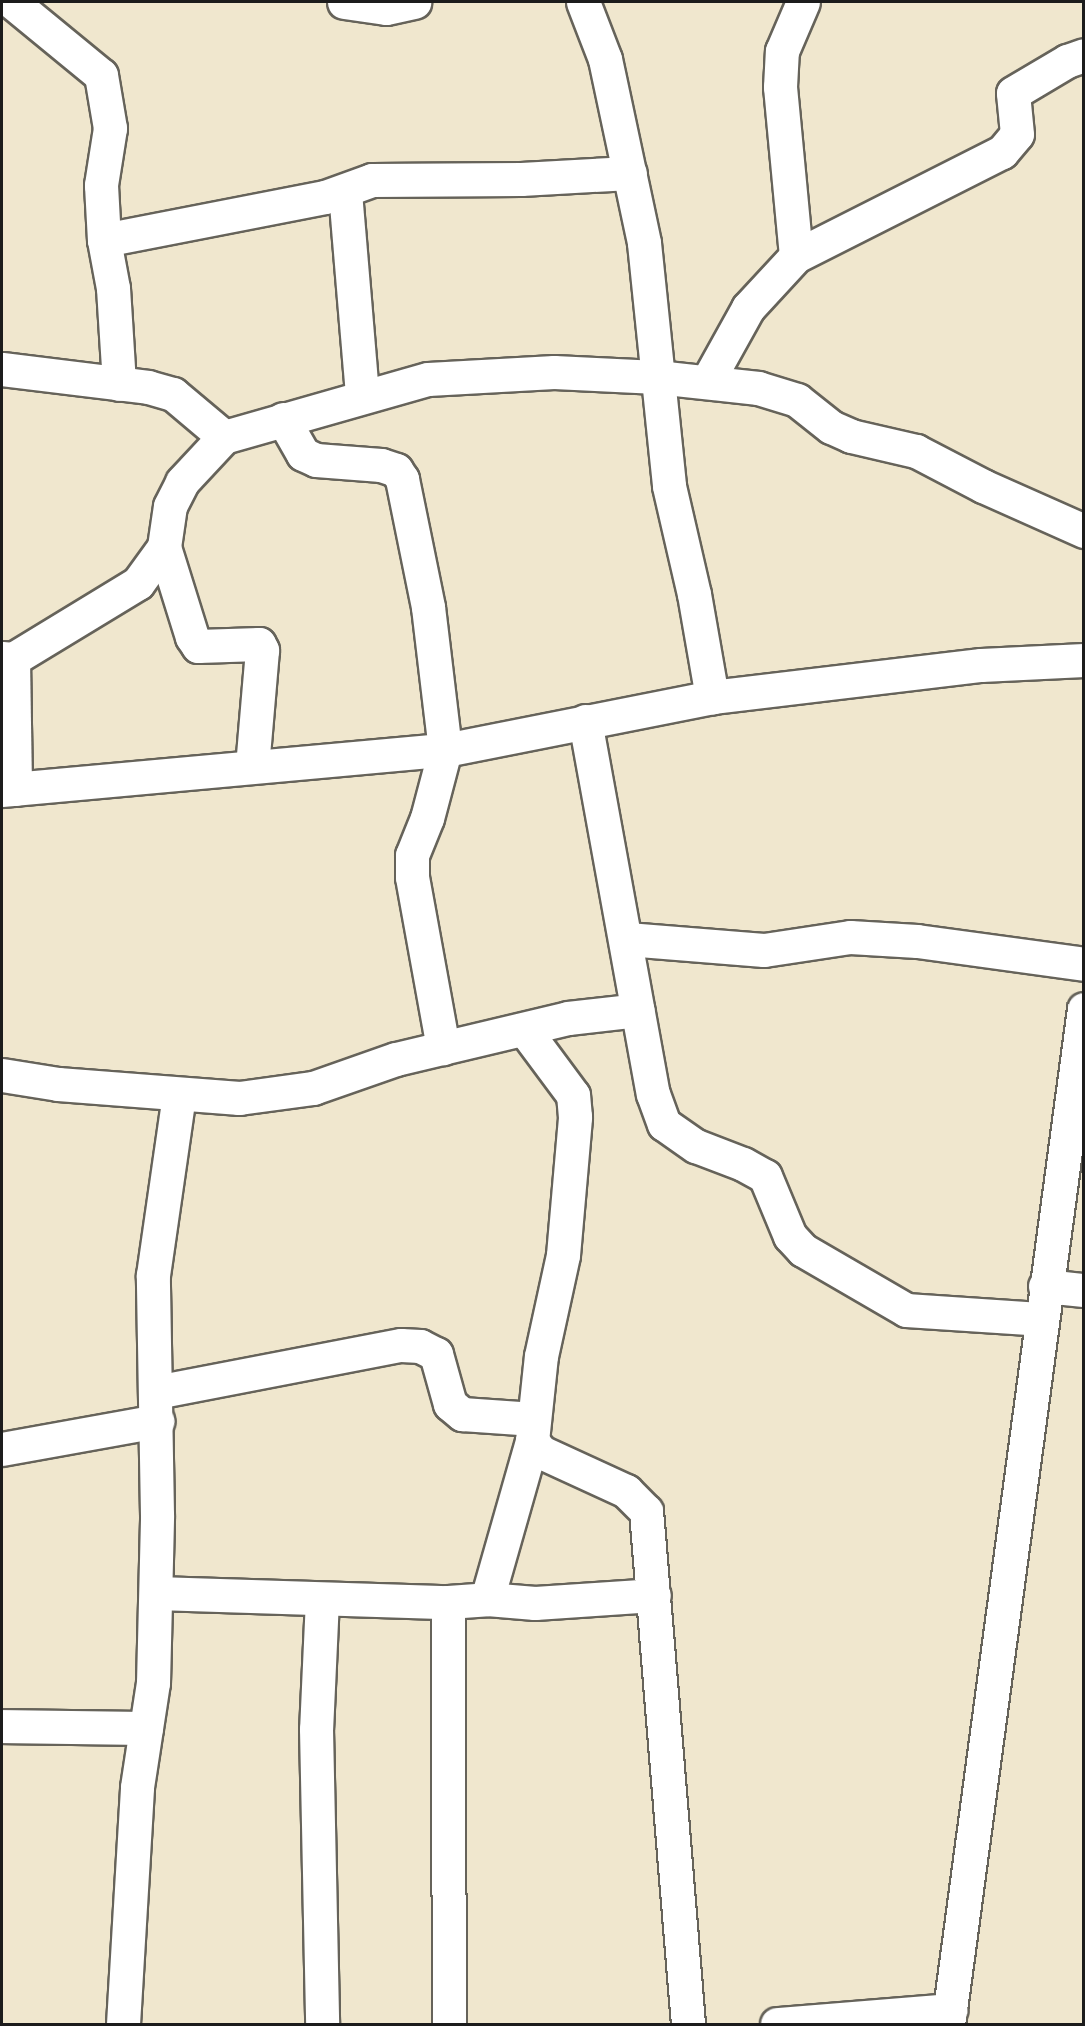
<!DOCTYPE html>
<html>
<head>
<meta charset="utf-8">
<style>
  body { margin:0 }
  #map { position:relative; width:1085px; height:2026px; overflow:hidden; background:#f0e7ce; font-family:Mali,sans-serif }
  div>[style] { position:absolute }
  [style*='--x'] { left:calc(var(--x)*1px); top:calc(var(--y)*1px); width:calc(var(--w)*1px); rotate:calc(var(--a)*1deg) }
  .roads { filter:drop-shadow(2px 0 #66635a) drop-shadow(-2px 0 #66635a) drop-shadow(0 2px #66635a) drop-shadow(0 -2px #66635a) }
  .minor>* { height:33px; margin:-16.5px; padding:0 16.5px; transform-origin:16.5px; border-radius:16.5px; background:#fff }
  span { translate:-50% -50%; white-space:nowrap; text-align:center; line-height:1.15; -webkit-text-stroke:5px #f7f3e8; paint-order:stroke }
  .frame { position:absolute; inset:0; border:3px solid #1c1c1c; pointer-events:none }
</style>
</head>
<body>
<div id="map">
  <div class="roads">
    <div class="minor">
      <div style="--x:12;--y:2;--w:115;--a:39.4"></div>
      <div style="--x:101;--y:75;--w:54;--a:80.4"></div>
      <div style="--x:110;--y:128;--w:58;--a:99"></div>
      <div style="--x:101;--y:185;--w:55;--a:86.9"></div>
      <div style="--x:104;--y:240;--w:49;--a:79.4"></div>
      <div style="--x:113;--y:288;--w:96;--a:86.4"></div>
      <div style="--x:344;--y:2;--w:42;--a:8.1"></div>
      <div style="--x:386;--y:8;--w:29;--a:-12"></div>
      <div style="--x:583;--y:2;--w:61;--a:68.9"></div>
      <div style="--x:605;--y:59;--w:188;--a:78"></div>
      <div style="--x:644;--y:243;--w:244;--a:84.1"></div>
      <div style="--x:669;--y:486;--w:111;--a:77"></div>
      <div style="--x:694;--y:594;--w:105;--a:80.1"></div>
      <div style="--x:345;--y:192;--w:205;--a:85.2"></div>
      <div style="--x:104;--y:240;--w:225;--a:-11"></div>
      <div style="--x:325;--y:197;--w:50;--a:-19.9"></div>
      <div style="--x:372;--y:180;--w:149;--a:-0.4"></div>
      <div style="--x:521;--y:179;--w:109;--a:-3.2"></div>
      <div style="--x:796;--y:256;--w:170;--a:-95.4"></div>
      <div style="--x:780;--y:87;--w:36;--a:-87"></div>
      <div style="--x:782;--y:51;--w:53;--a:-66.8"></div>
      <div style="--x:2;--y:369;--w:147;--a:7"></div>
      <div style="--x:148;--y:387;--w:26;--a:16"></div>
      <div style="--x:173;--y:394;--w:67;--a:40.1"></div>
      <div style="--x:707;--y:382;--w:85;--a:-61"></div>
      <div style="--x:748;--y:308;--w:71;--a:-47.3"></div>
      <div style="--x:796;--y:256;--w:231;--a:-26.8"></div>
      <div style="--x:1002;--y:152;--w:23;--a:-50"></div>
      <div style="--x:1017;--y:134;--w:41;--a:-95.6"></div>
      <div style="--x:1013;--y:93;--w:63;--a:-30.7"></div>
      <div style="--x:1067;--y:61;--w:18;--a:-19"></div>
      <div style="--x:283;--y:419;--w:40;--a:60.3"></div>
      <div style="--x:303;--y:454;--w:14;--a:25"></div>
      <div style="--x:316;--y:460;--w:65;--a:4.4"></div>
      <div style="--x:381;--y:465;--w:16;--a:18"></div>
      <div style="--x:396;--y:470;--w:11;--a:56"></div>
      <div style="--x:402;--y:479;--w:131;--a:78.5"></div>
      <div style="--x:428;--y:607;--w:144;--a:83.2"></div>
      <div style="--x:445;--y:750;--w:70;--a:104.8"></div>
      <div style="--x:427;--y:818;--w:40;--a:112"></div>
      <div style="--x:412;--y:855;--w:22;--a:90"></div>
      <div style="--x:412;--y:877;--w:174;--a:79.7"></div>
      <div style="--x:164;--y:547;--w:94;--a:72.7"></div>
      <div style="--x:192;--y:637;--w:11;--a:56"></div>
      <div style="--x:198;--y:646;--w:61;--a:-1.9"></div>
      <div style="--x:259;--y:644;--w:7;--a:63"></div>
      <div style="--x:262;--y:650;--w:117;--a:94.9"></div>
      <div style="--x:2;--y:658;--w:11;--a:5"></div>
      <div style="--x:13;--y:659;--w:146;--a:-31.3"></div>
      <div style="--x:138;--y:583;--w:44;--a:-54.2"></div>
      <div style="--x:164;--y:547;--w:41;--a:-81.7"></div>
      <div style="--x:170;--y:506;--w:27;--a:-63"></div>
      <div style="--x:182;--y:482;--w:62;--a:-47"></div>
      <div style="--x:224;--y:437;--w:212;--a:-15.9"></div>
      <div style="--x:428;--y:379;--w:126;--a:-3.2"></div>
      <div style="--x:554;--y:372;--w:103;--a:2.8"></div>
      <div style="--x:657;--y:377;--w:102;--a:6.2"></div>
      <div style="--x:758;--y:388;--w:41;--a:17.1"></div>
      <div style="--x:797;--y:400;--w:43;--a:38.5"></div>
      <div style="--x:831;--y:427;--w:22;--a:24"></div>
      <div style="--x:851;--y:436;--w:67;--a:13"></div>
      <div style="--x:916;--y:451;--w:76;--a:27.6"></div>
      <div style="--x:983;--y:486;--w:111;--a:24"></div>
      <div style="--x:13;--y:659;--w:130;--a:89.1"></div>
      <div style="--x:585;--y:721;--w:379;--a:79.7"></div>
      <div style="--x:653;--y:1094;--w:32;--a:70"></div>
      <div style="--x:664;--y:1124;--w:39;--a:35"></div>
      <div style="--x:696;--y:1146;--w:50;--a:21"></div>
      <div style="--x:743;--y:1164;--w:25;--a:29"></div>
      <div style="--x:765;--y:1176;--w:65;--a:67.4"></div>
      <div style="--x:790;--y:1236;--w:19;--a:47"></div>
      <div style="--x:803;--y:1250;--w:119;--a:30.2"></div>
      <div style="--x:906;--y:1310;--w:134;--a:3.8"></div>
      <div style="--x:2;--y:790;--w:445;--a:-5.2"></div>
      <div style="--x:445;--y:750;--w:272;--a:-11.2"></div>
      <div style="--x:712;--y:697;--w:271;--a:-6.8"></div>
      <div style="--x:981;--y:665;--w:103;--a:-2.8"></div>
      <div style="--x:627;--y:939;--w:137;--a:4.6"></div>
      <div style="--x:764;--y:950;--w:87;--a:-8.6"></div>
      <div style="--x:850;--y:937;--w:67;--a:3.4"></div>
      <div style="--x:917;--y:941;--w:169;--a:7.8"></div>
      <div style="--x:2;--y:1075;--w:57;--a:9.1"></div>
      <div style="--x:58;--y:1084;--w:182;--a:4.4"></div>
      <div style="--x:239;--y:1098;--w:75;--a:-7.7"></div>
      <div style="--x:313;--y:1088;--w:88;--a:-19.3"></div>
      <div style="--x:396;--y:1059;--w:177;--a:-13.4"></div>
      <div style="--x:568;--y:1018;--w:70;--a:-6.5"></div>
      <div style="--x:1045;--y:1286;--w:39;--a:6"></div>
      <div style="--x:156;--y:1392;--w:249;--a:-10.9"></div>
      <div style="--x:401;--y:1345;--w:19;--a:3"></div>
      <div style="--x:420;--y:1346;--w:18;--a:27"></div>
      <div style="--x:436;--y:1354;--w:52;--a:74.4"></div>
      <div style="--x:450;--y:1404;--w:16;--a:40"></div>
      <div style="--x:462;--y:1414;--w:72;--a:4"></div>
      <div style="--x:532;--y:1441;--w:14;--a:51"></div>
      <div style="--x:541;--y:1452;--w:94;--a:24.6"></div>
      <div style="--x:626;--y:1491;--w:28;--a:45"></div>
      <div style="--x:646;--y:1511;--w:515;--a:85.32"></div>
      <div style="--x:2;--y:1449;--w:158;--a:-10.2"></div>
      <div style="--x:156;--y:1593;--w:292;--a:1.8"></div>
      <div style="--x:448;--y:1602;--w:39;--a:-4"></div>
      <div style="--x:487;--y:1599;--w:48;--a:4.8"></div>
      <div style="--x:535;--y:1603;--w:119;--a:-3.8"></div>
      <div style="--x:322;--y:1599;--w:130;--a:92.6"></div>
      <div style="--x:316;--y:1729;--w:295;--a:88.8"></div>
      <div style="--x:487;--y:1599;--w:164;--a:-74.1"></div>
      <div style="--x:532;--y:1441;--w:85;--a:-84"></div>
      <div style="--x:541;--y:1356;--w:103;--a:-77.7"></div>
      <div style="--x:563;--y:1255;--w:139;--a:-85"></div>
      <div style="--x:575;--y:1117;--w:22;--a:-95"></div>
      <div style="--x:573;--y:1095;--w:82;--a:-126.6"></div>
      <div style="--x:448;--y:1602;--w:422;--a:89.9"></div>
      <div style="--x:2;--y:1726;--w:144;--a:0.8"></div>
      <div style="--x:123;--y:2024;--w:237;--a:-86.6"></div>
      <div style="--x:137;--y:1787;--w:105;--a:-81.3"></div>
      <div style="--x:153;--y:1683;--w:168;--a:-88.6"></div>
      <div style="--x:157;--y:1515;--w:240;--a:-91"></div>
      <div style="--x:153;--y:1275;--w:182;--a:-81.8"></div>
      <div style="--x:777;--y:2024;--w:174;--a:-4.6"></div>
      <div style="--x:948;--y:2024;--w:1024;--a:-82.37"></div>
    </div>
  </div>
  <div class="frame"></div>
</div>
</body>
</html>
